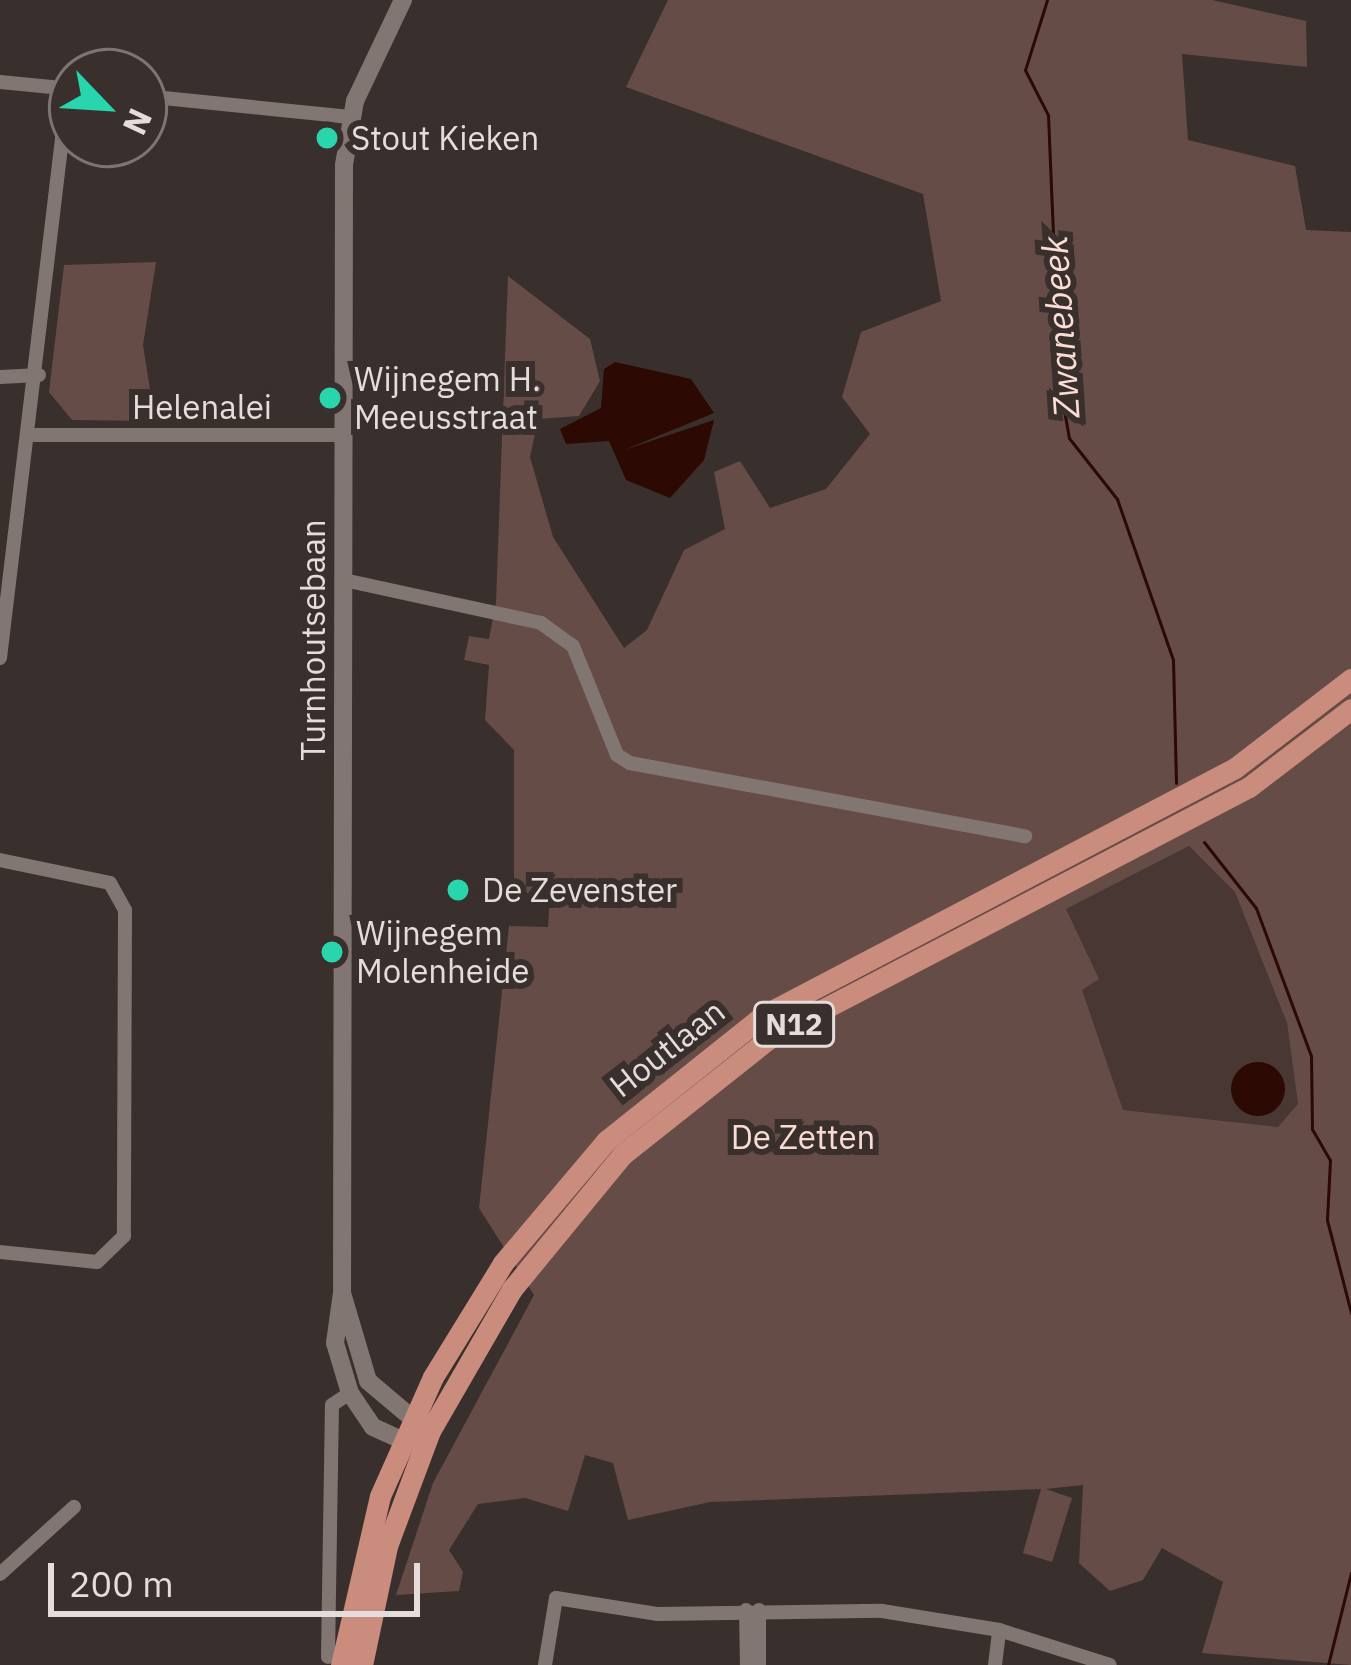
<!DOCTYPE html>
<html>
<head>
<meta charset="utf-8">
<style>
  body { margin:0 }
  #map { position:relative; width:1351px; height:1665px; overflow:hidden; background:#392f2c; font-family:"IBM Plex Sans",sans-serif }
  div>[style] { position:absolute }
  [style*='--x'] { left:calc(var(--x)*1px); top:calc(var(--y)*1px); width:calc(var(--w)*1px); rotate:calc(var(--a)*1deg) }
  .built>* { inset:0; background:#483732 }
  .green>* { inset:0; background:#664c46 }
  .water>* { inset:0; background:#2c0903 }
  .round { border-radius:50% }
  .stream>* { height:3px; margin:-1.5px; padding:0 1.5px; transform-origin:1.5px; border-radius:1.5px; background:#2c0903 }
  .minor>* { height:14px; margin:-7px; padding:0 7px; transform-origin:7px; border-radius:7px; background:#827673 }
  .secondary>* { height:18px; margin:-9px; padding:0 9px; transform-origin:9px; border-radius:9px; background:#827673 }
  .primary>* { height:21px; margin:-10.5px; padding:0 10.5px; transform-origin:10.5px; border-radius:10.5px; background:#ca8c7d }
  .dots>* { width:33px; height:33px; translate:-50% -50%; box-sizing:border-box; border:6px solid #392f2c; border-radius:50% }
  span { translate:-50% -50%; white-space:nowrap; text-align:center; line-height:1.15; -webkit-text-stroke:12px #392f2c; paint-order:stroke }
  .shield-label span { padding:3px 9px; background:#392f2c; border:3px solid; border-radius:9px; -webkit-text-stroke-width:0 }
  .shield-label { font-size:30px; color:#e4dddb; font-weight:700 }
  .poi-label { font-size:33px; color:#e4dddb }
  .left { translate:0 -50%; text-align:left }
  .street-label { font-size:33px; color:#e4dddb }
  .park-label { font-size:33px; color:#f9dbd3 }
  .water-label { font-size:36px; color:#fbddd5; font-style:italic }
  .north { position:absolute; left:48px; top:48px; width:120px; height:120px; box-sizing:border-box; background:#392f2c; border:3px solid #7d7572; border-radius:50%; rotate:115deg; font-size:33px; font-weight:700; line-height:48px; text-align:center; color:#e4dddb }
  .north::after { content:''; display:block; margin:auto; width:42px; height:54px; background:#28d5ad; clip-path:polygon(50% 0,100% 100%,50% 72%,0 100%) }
  .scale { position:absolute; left:48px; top:1563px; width:372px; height:54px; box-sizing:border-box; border:6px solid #e4dddb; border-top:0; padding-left:15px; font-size:36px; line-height:42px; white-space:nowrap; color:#e4dddb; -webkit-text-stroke:9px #392f2c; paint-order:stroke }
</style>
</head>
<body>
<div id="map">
  <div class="built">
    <div style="clip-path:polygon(1189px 846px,1235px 891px,1287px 1023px,1298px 1104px,1279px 1127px,1122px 1110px,1081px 989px,1098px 979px,1065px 909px)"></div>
  </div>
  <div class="green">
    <div style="clip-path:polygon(evenodd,668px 0,1212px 0,1306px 21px,1307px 67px,1182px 54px,1188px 140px,1295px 166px,1306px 230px,1351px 232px,1351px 1665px,1202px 1653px,1223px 1582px,1162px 1548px,1143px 1580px,1110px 1591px,1079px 1563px,1083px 1485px,1046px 1489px,1072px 1498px,1052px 1562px,1023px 1553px,1041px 1489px,710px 1502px,628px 1520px,613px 1463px,585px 1455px,568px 1511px,525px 1498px,478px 1504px,449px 1550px,463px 1572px,459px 1591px,396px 1595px,433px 1483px,534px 1295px,479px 1208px,509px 926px,548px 927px,550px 893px,514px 893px,514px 750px,485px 720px,489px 665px,464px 660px,469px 636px,489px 639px,496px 602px,508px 276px,590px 339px,600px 381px,579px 416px,538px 419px,530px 457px,553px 537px,624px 648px,647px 630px,684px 550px,725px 529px,714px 472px,740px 461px,770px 508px,826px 489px,870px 434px,842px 397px,861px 332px,941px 301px,923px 194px,626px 87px,668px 0,1189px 846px,1235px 892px,1287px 1023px,1298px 1104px,1278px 1127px,1123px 1110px,1082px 990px,1099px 979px,1066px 909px,1189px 846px)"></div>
    <div style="clip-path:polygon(156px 262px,143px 345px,155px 421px,72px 420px,49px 392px,64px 265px)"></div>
  </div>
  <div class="water">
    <div style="clip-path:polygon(615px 362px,691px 379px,714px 413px,624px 450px,714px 420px,704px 460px,670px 498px,626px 480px,609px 441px,566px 444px,560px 429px,601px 408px,604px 369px)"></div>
    <div class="round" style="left:1231px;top:1062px;width:54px;height:54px"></div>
  </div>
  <div class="stream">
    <div style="--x:1047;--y:0;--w:73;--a:107.4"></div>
    <div style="--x:1025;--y:70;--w:51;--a:62.9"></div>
    <div style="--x:1048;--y:115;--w:267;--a:87.6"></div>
    <div style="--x:1059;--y:382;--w:57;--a:79.9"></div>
    <div style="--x:1069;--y:438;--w:78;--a:51.8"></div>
    <div style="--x:1117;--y:499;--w:170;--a:70.8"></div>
    <div style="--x:1173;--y:660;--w:123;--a:88.6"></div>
    <div style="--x:1204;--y:842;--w:84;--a:51.8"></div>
    <div style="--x:1256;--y:908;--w:158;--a:69.6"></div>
    <div style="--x:1311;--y:1056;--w:73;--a:89.2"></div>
    <div style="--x:1312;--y:1129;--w:36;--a:60"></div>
    <div style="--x:1330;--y:1160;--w:60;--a:92.9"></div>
    <div style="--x:1327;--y:1220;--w:96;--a:75.5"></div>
    <div style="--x:1328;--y:1665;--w:95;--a:-76"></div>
  </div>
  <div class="minor">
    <div style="--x:0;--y:82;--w:72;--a:5.6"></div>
    <div style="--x:144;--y:96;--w:207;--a:5.8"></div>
    <div style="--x:0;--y:377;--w:39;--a:-3"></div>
    <div style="--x:35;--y:435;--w:307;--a:0"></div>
    <div style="--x:344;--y:580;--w:202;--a:12.3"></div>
    <div style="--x:541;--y:623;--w:39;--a:36"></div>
    <div style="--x:573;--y:646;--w:118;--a:68"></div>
    <div style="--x:617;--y:755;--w:15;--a:32"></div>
    <div style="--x:630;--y:763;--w:402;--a:10.5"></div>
    <div style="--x:0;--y:658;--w:573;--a:-83.19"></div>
    <div style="--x:0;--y:860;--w:112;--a:11.8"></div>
    <div style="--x:110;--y:883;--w:31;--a:61"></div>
    <div style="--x:125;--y:910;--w:326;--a:90.2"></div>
    <div style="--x:124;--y:1236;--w:37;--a:136"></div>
    <div style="--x:97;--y:1262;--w:98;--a:-174.1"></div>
    <div style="--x:0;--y:1574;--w:100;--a:-42.2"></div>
    <div style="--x:746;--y:1610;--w:55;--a:89"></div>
    <div style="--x:328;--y:1657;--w:252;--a:-89.1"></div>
    <div style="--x:332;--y:1405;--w:22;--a:-34"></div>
    <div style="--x:545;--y:1665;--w:68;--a:-80.7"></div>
    <div style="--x:556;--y:1598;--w:102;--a:9"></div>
    <div style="--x:657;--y:1614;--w:225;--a:-0.8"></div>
    <div style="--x:882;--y:1611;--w:119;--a:9.2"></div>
    <div style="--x:999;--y:1630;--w:116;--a:17.5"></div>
    <div style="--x:759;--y:1665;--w:55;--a:-90"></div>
    <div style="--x:995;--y:1665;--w:35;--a:-83"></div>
  </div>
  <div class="secondary">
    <div style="--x:403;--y:0;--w:112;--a:115.4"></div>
    <div style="--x:355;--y:101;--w:65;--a:99.8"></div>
    <div style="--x:344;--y:165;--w:1128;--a:90.1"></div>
    <div style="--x:342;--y:1293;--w:92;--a:73.5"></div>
    <div style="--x:368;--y:1381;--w:75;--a:40.1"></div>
    <div style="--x:342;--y:1293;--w:50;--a:98"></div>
    <div style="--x:335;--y:1343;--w:52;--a:73.3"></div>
    <div style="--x:350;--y:1393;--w:41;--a:55.9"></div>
    <div style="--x:373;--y:1427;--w:48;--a:24.4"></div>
  </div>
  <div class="primary">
    <div style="--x:341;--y:1665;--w:173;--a:-77"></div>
    <div style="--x:380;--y:1496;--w:130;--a:-66"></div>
    <div style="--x:433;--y:1377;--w:134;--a:-58.4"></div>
    <div style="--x:503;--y:1263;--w:160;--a:-49.8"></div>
    <div style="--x:606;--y:1141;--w:202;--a:-38.6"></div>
    <div style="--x:764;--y:1015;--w:532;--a:-27.67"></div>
    <div style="--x:1235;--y:768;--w:146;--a:-37.5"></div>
    <div style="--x:362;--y:1665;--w:122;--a:-78.1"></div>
    <div style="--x:387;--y:1546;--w:123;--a:-69.5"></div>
    <div style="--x:430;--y:1431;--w:164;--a:-60"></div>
    <div style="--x:512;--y:1289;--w:173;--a:-50.6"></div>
    <div style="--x:622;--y:1155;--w:191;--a:-38.4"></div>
    <div style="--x:772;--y:1036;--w:538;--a:-27.57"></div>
    <div style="--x:1249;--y:787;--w:128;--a:-37.4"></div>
  </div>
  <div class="dots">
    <div style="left:327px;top:138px;background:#28d5ad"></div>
    <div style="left:330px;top:398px;background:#28d5ad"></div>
    <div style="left:458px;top:890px;background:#28d5ad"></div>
    <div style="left:332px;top:952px;background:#28d5ad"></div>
  </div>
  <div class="shield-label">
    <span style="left:794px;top:1024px">N12</span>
  </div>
  <div class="poi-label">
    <span class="left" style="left:351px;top:138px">Stout Kieken</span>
    <span class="left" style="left:354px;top:398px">Wijnegem H.<br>Meeusstraat</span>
    <span class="left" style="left:482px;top:890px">De Zevenster</span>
    <span class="left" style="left:356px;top:952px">Wijnegem<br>Molenheide</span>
  </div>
  <div class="street-label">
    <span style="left:202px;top:407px">Helenalei</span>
    <span style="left:313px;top:640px;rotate:-90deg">Turnhoutsebaan</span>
    <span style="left:667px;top:1048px;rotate:-38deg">Houtlaan</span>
  </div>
  <div class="park-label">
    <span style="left:803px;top:1137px">De Zetten</span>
  </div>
  <div class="water-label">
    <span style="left:1060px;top:327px;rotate:-94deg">Zwanebeek</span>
  </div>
  <div class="north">N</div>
  <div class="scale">200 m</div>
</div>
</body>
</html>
